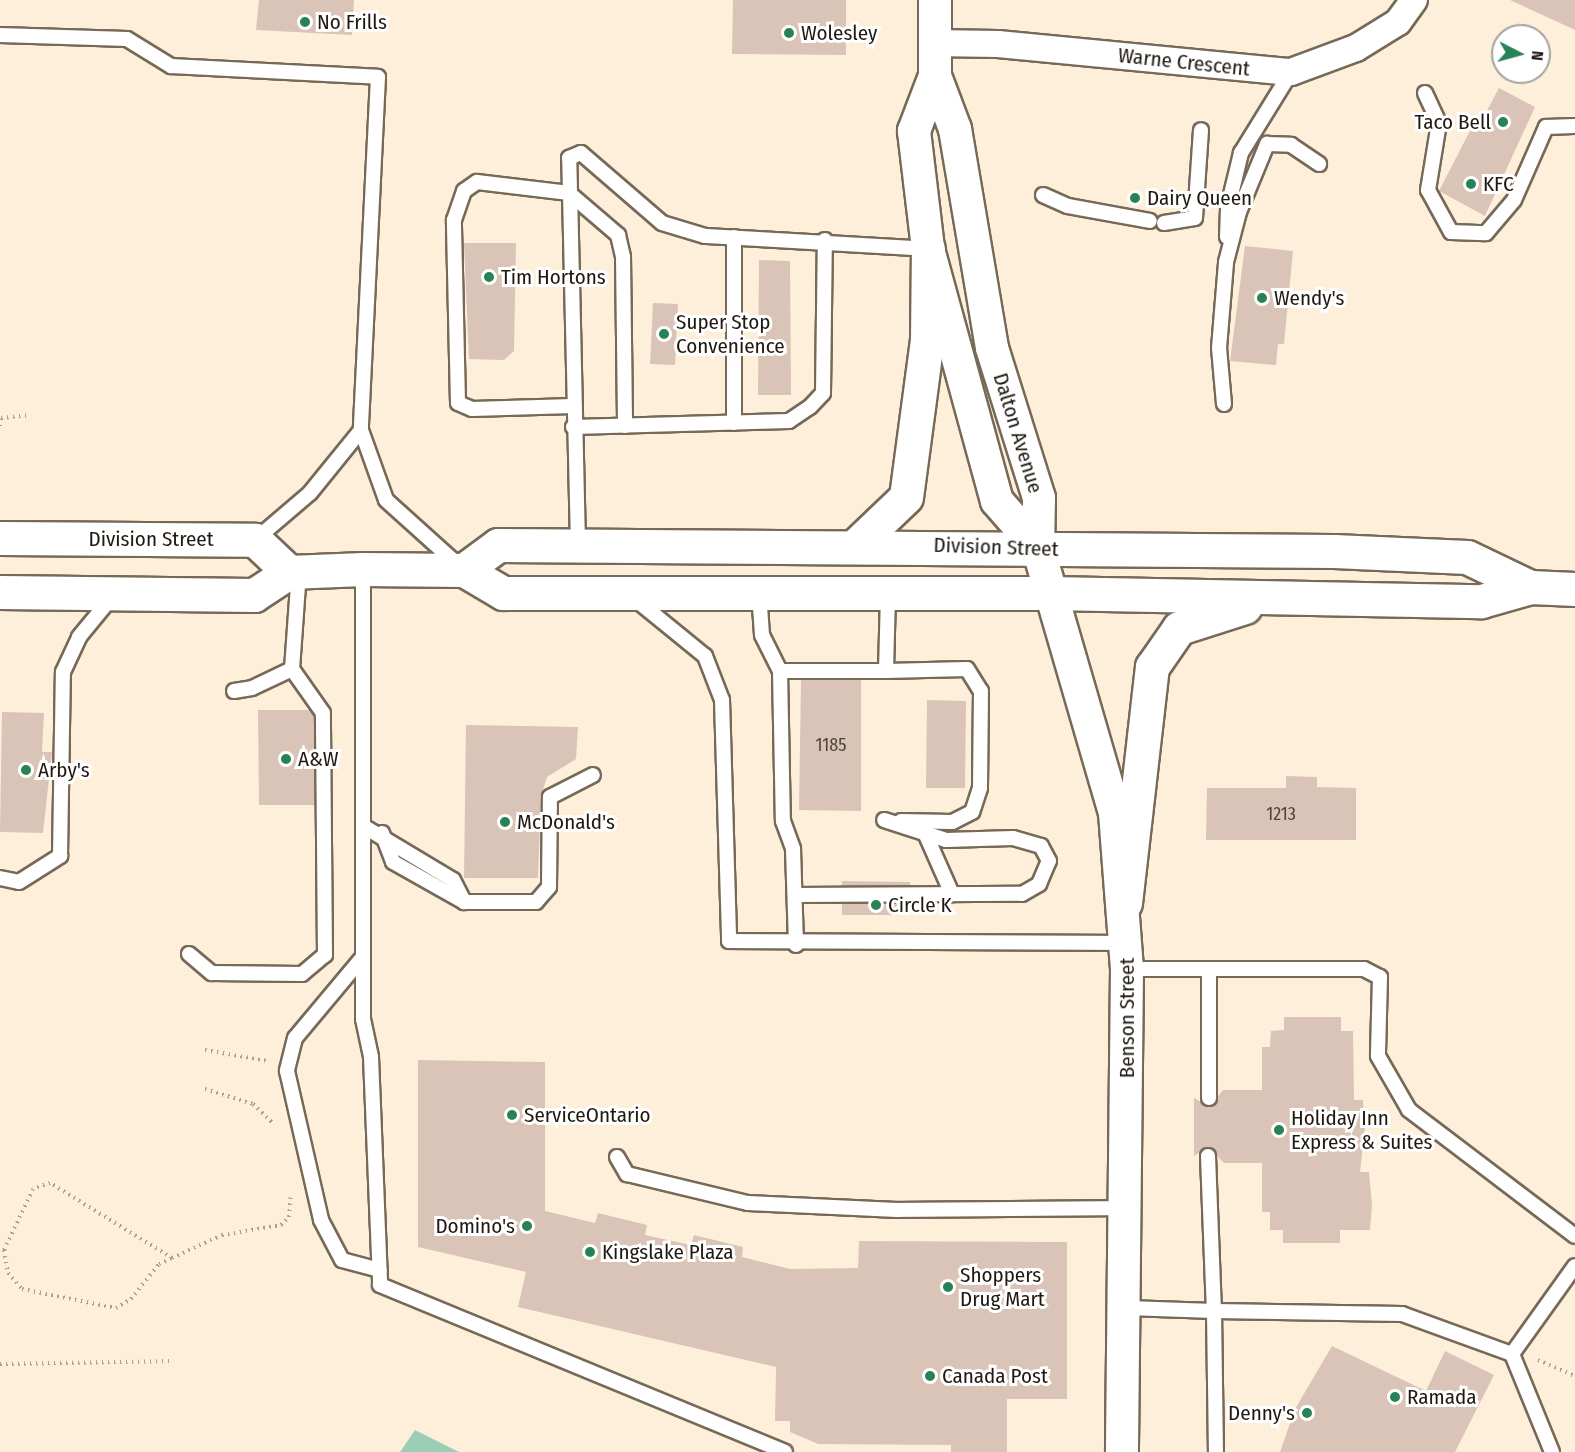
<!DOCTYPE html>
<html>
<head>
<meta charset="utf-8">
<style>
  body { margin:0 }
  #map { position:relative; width:1575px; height:1452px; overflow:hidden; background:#feefdb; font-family:"Fira Sans Condensed",sans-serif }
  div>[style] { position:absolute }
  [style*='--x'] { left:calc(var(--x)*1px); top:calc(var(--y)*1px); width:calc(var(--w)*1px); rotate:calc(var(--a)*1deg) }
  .green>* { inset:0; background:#9acfb6 }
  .building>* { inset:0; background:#dac4b8 }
  .path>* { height:4px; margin-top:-2px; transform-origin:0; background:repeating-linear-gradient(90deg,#aa9f90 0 1.5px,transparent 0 6px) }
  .roads { filter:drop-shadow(2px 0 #766958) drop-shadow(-2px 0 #766958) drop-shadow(0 2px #766958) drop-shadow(0 -2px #766958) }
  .service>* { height:14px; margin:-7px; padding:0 7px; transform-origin:7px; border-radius:7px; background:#fff }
  .minor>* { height:26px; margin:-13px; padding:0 13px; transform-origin:13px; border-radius:13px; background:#fff }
  .tertiary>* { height:32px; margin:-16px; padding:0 16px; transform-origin:16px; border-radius:16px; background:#fff }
  .primary>* { height:33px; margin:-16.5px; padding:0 16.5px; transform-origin:16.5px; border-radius:16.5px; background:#fff }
  .dots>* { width:16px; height:16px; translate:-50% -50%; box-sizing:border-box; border:3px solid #fff; border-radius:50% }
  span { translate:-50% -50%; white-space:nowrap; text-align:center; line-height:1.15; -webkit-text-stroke:6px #fff; paint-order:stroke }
  .number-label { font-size:18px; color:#4e443c }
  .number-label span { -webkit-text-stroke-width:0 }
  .poi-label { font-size:21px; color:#1f1912 }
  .left { translate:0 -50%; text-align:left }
  .right { translate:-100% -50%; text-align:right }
  .street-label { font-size:21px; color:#1f1912 }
  .north { position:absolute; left:1491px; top:24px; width:60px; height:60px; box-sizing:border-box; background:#fff; border:2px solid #a5a3a0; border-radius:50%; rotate:96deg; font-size:16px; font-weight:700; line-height:24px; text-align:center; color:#1f1912 }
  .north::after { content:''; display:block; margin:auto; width:21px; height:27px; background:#288258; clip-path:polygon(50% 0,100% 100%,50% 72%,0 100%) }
</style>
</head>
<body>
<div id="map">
  <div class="green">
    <div style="clip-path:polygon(415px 1430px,459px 1452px,400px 1452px)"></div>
  </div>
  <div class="building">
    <div style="clip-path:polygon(259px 0,354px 0,352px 35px,256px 30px)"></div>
    <div style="clip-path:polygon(733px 0,846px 0,846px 55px,732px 54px)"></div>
    <div style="clip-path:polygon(1510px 0,1575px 0,1575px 30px)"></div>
    <div style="clip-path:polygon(1499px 88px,1535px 107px,1485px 216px,1439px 191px,1476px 119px,1481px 122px)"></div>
    <div style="clip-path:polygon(464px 243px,516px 243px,514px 351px,504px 360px,469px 359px)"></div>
    <div style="clip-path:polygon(1245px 246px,1293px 251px,1284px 344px,1278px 344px,1276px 365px,1230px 361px)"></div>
    <div style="clip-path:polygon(759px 260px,790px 261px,791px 395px,758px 395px)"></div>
    <div style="clip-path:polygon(653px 303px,678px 304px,675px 365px,650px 364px)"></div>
    <div style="clip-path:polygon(801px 680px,861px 680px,861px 811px,799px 810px)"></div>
    <div style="clip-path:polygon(927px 700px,966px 701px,965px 788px,926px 788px)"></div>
    <div style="clip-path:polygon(258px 710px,310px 710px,314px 716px,315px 805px,259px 805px)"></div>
    <div style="clip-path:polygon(2px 712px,44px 713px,42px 752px,52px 752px,43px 833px,0 832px)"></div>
    <div style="clip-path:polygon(466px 725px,578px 727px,576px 759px,547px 777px,541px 796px,538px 878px,464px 878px)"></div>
    <div style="clip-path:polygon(1286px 776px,1317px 777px,1317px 787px,1356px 788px,1356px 840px,1206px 840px,1207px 788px,1286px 788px)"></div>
    <div style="clip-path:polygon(842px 881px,910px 882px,910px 885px,842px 886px)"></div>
    <div style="clip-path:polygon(910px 903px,910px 915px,842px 915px,842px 904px)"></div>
    <div style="clip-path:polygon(1284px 1017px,1341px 1017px,1341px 1031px,1353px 1031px,1354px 1100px,1363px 1100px,1365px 1128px,1360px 1172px,1369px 1172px,1372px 1205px,1370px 1230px,1340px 1230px,1340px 1243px,1283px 1243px,1283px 1230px,1270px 1230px,1270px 1212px,1262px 1212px,1262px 1163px,1224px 1163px,1208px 1147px,1194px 1156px,1194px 1098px,1210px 1107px,1223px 1090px,1262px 1090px,1262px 1047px,1270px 1047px,1271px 1031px,1284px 1030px)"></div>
    <div style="clip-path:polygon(418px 1060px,545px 1062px,545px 1211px,595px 1223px,598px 1213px,647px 1225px,645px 1235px,691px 1245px,694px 1235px,743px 1247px,742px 1257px,790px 1269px,858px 1268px,859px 1241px,1067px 1242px,1067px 1399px,1007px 1399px,1007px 1452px,951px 1452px,951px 1445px,818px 1444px,790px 1432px,790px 1421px,775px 1421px,776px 1367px,518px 1307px,526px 1272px,418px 1247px)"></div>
    <div style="clip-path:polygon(1332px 1346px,1426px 1391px,1445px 1351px,1494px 1375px,1455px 1452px,1280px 1452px,1295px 1409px)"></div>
  </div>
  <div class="path">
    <div style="--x:0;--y:426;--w:8;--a:-83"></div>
    <div style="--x:1;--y:418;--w:28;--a:-6"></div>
    <div style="--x:205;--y:1050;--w:63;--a:10.1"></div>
    <div style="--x:205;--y:1089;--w:50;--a:17.4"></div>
    <div style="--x:253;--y:1104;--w:29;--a:44"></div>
    <div style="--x:172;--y:1258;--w:143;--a:-148.4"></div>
    <div style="--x:50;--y:1183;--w:18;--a:161"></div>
    <div style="--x:33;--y:1189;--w:68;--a:115.4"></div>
    <div style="--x:4;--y:1250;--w:23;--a:80"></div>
    <div style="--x:8;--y:1273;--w:21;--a:49"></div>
    <div style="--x:22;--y:1289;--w:96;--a:11.4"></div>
    <div style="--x:116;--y:1308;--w:17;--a:-31"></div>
    <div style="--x:131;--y:1299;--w:45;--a:-51.3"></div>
    <div style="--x:159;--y:1264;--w:14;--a:-25"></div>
    <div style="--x:172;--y:1258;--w:55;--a:-24.7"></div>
    <div style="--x:222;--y:1235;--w:60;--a:-9.6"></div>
    <div style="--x:281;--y:1225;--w:11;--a:-45"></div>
    <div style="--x:289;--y:1217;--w:23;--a:-85"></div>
    <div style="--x:1538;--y:1360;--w:40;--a:23.4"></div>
    <div style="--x:0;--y:1364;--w:171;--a:-1"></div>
  </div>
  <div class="roads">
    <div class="service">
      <div style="--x:0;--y:35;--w:127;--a:1.8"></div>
      <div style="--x:127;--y:39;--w:52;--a:31.5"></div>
      <div style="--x:171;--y:66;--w:207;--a:3"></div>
      <div style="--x:378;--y:77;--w:353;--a:92.8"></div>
      <div style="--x:361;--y:430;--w:74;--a:70.3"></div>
      <div style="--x:386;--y:500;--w:96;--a:42"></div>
      <div style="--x:1425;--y:93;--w:33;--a:65"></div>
      <div style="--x:1439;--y:123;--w:68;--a:99.3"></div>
      <div style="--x:1428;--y:190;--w:48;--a:61.3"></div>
      <div style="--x:1451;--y:232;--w:35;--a:2"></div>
      <div style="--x:1486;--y:233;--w:43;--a:-49.7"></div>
      <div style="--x:1514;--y:200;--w:80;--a:-66.3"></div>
      <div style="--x:1546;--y:127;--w:28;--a:-2"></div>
      <div style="--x:1043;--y:195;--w:27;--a:24"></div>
      <div style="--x:1068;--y:206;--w:83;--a:10.4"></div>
      <div style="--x:1164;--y:223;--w:31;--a:-9"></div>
      <div style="--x:1195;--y:218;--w:88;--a:-86.1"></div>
      <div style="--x:734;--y:237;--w:186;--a:90"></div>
      <div style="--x:1227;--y:237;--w:30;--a:-88"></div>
      <div style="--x:1228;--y:207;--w:56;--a:-76.5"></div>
      <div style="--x:1241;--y:153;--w:95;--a:-58.3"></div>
      <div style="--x:1224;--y:404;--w:56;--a:-95.1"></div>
      <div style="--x:1219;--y:348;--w:86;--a:-85.3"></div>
      <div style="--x:1226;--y:262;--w:52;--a:-75.4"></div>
      <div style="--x:1239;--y:212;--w:74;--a:-67.6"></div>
      <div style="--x:1267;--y:144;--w:24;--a:2"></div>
      <div style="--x:1291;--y:145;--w:34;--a:34"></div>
      <div style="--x:573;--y:406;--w:101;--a:178.3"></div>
      <div style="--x:472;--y:409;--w:15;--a:-157"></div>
      <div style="--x:458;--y:403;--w:183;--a:-91.3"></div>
      <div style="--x:454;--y:220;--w:31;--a:-71"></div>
      <div style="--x:464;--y:191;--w:16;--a:-35"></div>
      <div style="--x:477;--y:182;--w:93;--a:6.8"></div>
      <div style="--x:569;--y:193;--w:65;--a:40.6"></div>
      <div style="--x:618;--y:235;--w:23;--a:77"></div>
      <div style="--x:623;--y:257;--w:169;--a:89.3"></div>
      <div style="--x:573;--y:427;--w:216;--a:-1.6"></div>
      <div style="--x:789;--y:421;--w:25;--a:-34"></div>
      <div style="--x:810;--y:407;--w:19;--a:-47"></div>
      <div style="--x:823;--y:393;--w:153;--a:-89.3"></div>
      <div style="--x:255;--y:540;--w:72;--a:-40.5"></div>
      <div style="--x:310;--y:493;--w:81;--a:-51"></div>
      <div style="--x:578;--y:545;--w:387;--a:-91.3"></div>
      <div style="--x:569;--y:158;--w:13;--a:-23"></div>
      <div style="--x:581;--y:153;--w:107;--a:40.8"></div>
      <div style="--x:662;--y:223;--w:45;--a:16.8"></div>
      <div style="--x:705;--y:236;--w:223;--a:3.3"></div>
      <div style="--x:363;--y:569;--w:450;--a:90"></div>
      <div style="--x:363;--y:1019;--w:39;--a:78"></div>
      <div style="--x:371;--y:1057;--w:228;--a:87.7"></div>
      <div style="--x:380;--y:1285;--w:438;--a:22.4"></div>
      <div style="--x:759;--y:592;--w:43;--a:86"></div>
      <div style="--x:762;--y:635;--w:40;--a:63.4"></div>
      <div style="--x:780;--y:671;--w:106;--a:0"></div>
      <div style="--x:886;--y:671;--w:79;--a:-88.5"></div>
      <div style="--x:635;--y:599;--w:90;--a:39.2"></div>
      <div style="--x:705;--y:656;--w:47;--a:68.9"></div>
      <div style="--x:722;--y:700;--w:241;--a:88.3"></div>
      <div style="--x:729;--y:941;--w:398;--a:0.3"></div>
      <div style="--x:780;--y:671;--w:150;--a:88.9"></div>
      <div style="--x:783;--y:821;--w:30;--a:70"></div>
      <div style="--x:793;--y:849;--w:96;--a:88.2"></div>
      <div style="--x:886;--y:671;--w:81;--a:-1.4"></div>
      <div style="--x:967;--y:669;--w:26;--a:58"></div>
      <div style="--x:981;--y:691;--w:97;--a:90.6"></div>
      <div style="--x:980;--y:788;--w:25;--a:108"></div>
      <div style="--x:972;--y:812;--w:22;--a:153"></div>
      <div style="--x:952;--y:822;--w:51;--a:-178.9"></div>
      <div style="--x:234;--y:691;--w:18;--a:-9"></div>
      <div style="--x:252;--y:688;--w:44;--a:-25.4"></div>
      <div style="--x:292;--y:669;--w:97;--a:-85.9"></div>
      <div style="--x:363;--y:826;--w:105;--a:31"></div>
      <div style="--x:453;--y:880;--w:25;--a:63"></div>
      <div style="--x:464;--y:902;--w:72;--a:0"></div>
      <div style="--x:536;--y:902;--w:20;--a:-49"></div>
      <div style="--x:549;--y:887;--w:90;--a:-89.4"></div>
      <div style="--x:550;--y:797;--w:48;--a:-27.1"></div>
      <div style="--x:382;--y:833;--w:31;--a:69"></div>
      <div style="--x:393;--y:862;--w:81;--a:29.4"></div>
      <div style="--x:925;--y:833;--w:67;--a:66.1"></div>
      <div style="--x:0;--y:878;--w:19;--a:12"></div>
      <div style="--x:19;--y:882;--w:49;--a:-32.4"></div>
      <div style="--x:60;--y:856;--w:184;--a:-89.1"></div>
      <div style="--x:63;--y:672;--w:38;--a:-65"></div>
      <div style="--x:79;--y:637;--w:52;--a:-50.5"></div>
      <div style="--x:795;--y:895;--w:227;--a:-0.3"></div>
      <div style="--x:1022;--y:894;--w:20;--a:-30"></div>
      <div style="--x:1039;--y:884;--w:25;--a:-67"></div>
      <div style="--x:1049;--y:861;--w:17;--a:-118"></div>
      <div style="--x:1041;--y:846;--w:29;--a:-164"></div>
      <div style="--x:1013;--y:838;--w:67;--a:178.3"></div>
      <div style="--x:946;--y:840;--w:65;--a:-162.1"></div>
      <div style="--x:189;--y:954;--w:30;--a:40"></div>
      <div style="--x:212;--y:973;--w:90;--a:0.6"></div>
      <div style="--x:302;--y:974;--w:30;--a:-40"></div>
      <div style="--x:325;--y:955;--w:242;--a:-90.5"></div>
      <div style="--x:323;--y:713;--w:54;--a:-125.2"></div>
      <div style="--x:362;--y:958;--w:104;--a:129.9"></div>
      <div style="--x:295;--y:1038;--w:34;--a:104"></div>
      <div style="--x:287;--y:1071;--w:153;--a:77.1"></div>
      <div style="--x:321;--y:1220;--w:45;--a:62.3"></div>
      <div style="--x:342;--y:1260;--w:39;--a:15"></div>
      <div style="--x:1127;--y:969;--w:237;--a:0"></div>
      <div style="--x:1364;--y:969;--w:18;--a:27"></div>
      <div style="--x:1380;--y:977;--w:79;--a:91.5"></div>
      <div style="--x:1378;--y:1056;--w:62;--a:60.1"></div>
      <div style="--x:1409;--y:1110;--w:208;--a:37.2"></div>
      <div style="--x:1209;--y:1098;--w:129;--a:-90"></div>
      <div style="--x:1208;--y:1156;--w:155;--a:87.8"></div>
      <div style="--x:1214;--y:1311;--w:188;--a:0.9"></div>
      <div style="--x:1402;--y:1314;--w:117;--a:20"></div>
      <div style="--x:1512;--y:1354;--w:108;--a:-54.4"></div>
      <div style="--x:617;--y:1157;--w:20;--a:60"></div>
      <div style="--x:627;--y:1174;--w:124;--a:13.5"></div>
      <div style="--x:748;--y:1203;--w:149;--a:2.7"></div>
      <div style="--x:897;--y:1210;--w:228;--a:-0.5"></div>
      <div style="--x:1127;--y:1308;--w:87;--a:2"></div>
      <div style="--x:1214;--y:1311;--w:141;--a:89.2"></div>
      <div style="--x:1512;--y:1354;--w:106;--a:67.8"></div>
    </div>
    <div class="minor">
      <div style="--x:932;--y:43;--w:66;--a:0.9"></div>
      <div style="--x:998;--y:44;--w:294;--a:5.5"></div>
      <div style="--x:1291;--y:72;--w:69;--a:-20.3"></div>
      <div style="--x:1356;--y:48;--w:49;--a:-31.8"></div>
      <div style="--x:1398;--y:22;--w:27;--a:-54"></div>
    </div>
    <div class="tertiary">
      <div style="--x:935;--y:0;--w:76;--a:90"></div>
      <div style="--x:935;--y:76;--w:57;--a:69.3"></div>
      <div style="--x:955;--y:129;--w:222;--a:80.4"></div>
      <div style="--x:992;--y:348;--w:157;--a:72.6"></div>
      <div style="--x:1039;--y:498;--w:50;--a:91.1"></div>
      <div style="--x:1038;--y:548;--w:276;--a:73.8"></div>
      <div style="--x:1115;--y:813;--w:156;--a:85.6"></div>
      <div style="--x:1127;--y:969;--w:483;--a:90.6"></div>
      <div style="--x:935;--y:76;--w:59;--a:110.9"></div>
      <div style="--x:914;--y:131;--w:119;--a:83.2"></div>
      <div style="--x:928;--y:249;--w:261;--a:74.7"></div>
      <div style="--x:997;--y:501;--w:62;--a:48.9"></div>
    </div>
    <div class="primary">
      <div style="--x:0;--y:538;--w:255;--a:0.4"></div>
      <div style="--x:255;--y:540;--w:47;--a:43.3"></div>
      <div style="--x:858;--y:543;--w:66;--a:-43.8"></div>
      <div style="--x:906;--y:497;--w:158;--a:-82.4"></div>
      <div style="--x:927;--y:340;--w:91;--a:-89.4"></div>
      <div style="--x:464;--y:570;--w:42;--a:-36.3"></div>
      <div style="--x:498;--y:545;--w:836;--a:0.41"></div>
      <div style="--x:1334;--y:551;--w:133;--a:2.6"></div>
      <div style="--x:1467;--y:557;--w:70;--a:25.5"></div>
      <div style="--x:1530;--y:587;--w:45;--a:2.5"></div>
      <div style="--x:0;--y:592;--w:254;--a:0.7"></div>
      <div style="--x:254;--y:595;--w:42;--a:-33.3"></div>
      <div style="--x:289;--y:572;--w:74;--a:-2.3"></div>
      <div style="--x:363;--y:569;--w:101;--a:0.6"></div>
      <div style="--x:464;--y:570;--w:45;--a:30.5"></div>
      <div style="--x:503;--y:593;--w:547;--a:0"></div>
      <div style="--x:1050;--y:593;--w:431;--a:1.1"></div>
      <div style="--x:1481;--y:601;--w:51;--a:-15.9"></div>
      <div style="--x:1125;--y:903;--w:238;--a:-83.5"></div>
      <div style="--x:1152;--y:667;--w:47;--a:-55.3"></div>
      <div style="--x:1179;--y:628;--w:69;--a:-17.7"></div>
    </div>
  </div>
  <div class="dots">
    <div style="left:305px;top:22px;background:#288258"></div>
    <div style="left:789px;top:33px;background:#288258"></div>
    <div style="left:1503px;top:122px;background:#288258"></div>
    <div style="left:1471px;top:184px;background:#288258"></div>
    <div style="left:1135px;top:198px;background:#288258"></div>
    <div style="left:489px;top:277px;background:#288258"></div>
    <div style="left:1262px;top:298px;background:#288258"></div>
    <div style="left:664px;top:334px;background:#288258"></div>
    <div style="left:286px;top:759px;background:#288258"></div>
    <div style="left:26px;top:770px;background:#288258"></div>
    <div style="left:505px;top:822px;background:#288258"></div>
    <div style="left:876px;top:905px;background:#288258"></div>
    <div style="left:512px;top:1115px;background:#288258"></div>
    <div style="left:1279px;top:1130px;background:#288258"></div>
    <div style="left:527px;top:1226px;background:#288258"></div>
    <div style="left:590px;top:1252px;background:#288258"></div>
    <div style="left:948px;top:1287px;background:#288258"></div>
    <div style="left:930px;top:1376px;background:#288258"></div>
    <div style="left:1395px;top:1397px;background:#288258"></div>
    <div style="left:1307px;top:1413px;background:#288258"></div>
  </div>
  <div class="number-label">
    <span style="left:831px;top:745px">1185</span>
    <span style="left:1281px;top:814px">1213</span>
  </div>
  <div class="poi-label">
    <span class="left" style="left:317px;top:22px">No Frills</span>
    <span class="left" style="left:801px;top:33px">Wolesley</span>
    <span class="right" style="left:1491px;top:122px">Taco Bell</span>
    <span class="left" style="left:1483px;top:184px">KFC</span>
    <span class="left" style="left:1147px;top:198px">Dairy Queen</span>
    <span class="left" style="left:501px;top:277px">Tim Hortons</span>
    <span class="left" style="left:1274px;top:298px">Wendy's</span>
    <span class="left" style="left:676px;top:334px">Super Stop<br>Convenience</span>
    <span class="left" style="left:298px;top:759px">A&amp;W</span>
    <span class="left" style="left:38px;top:770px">Arby's</span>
    <span class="left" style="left:517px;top:822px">McDonald's</span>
    <span class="left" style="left:888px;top:905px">Circle K</span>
    <span class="left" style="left:524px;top:1115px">ServiceOntario</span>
    <span class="left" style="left:1291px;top:1130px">Holiday Inn<br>Express &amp; Suites</span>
    <span class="right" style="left:515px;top:1226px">Domino's</span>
    <span class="left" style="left:602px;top:1252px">Kingslake Plaza</span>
    <span class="left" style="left:960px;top:1287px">Shoppers<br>Drug Mart</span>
    <span class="left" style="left:942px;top:1376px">Canada Post</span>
    <span class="left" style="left:1407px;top:1397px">Ramada</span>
    <span class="right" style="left:1295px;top:1413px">Denny's</span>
  </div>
  <div class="street-label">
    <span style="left:1184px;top:62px;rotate:6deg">Warne Crescent</span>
    <span style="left:1018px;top:433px;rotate:73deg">Dalton Avenue</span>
    <span style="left:151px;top:539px">Division Street</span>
    <span style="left:996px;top:547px;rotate:2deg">Division Street</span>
    <span style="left:1127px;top:1018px;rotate:-90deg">Benson Street</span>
  </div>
  <div class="north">N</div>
</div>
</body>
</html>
